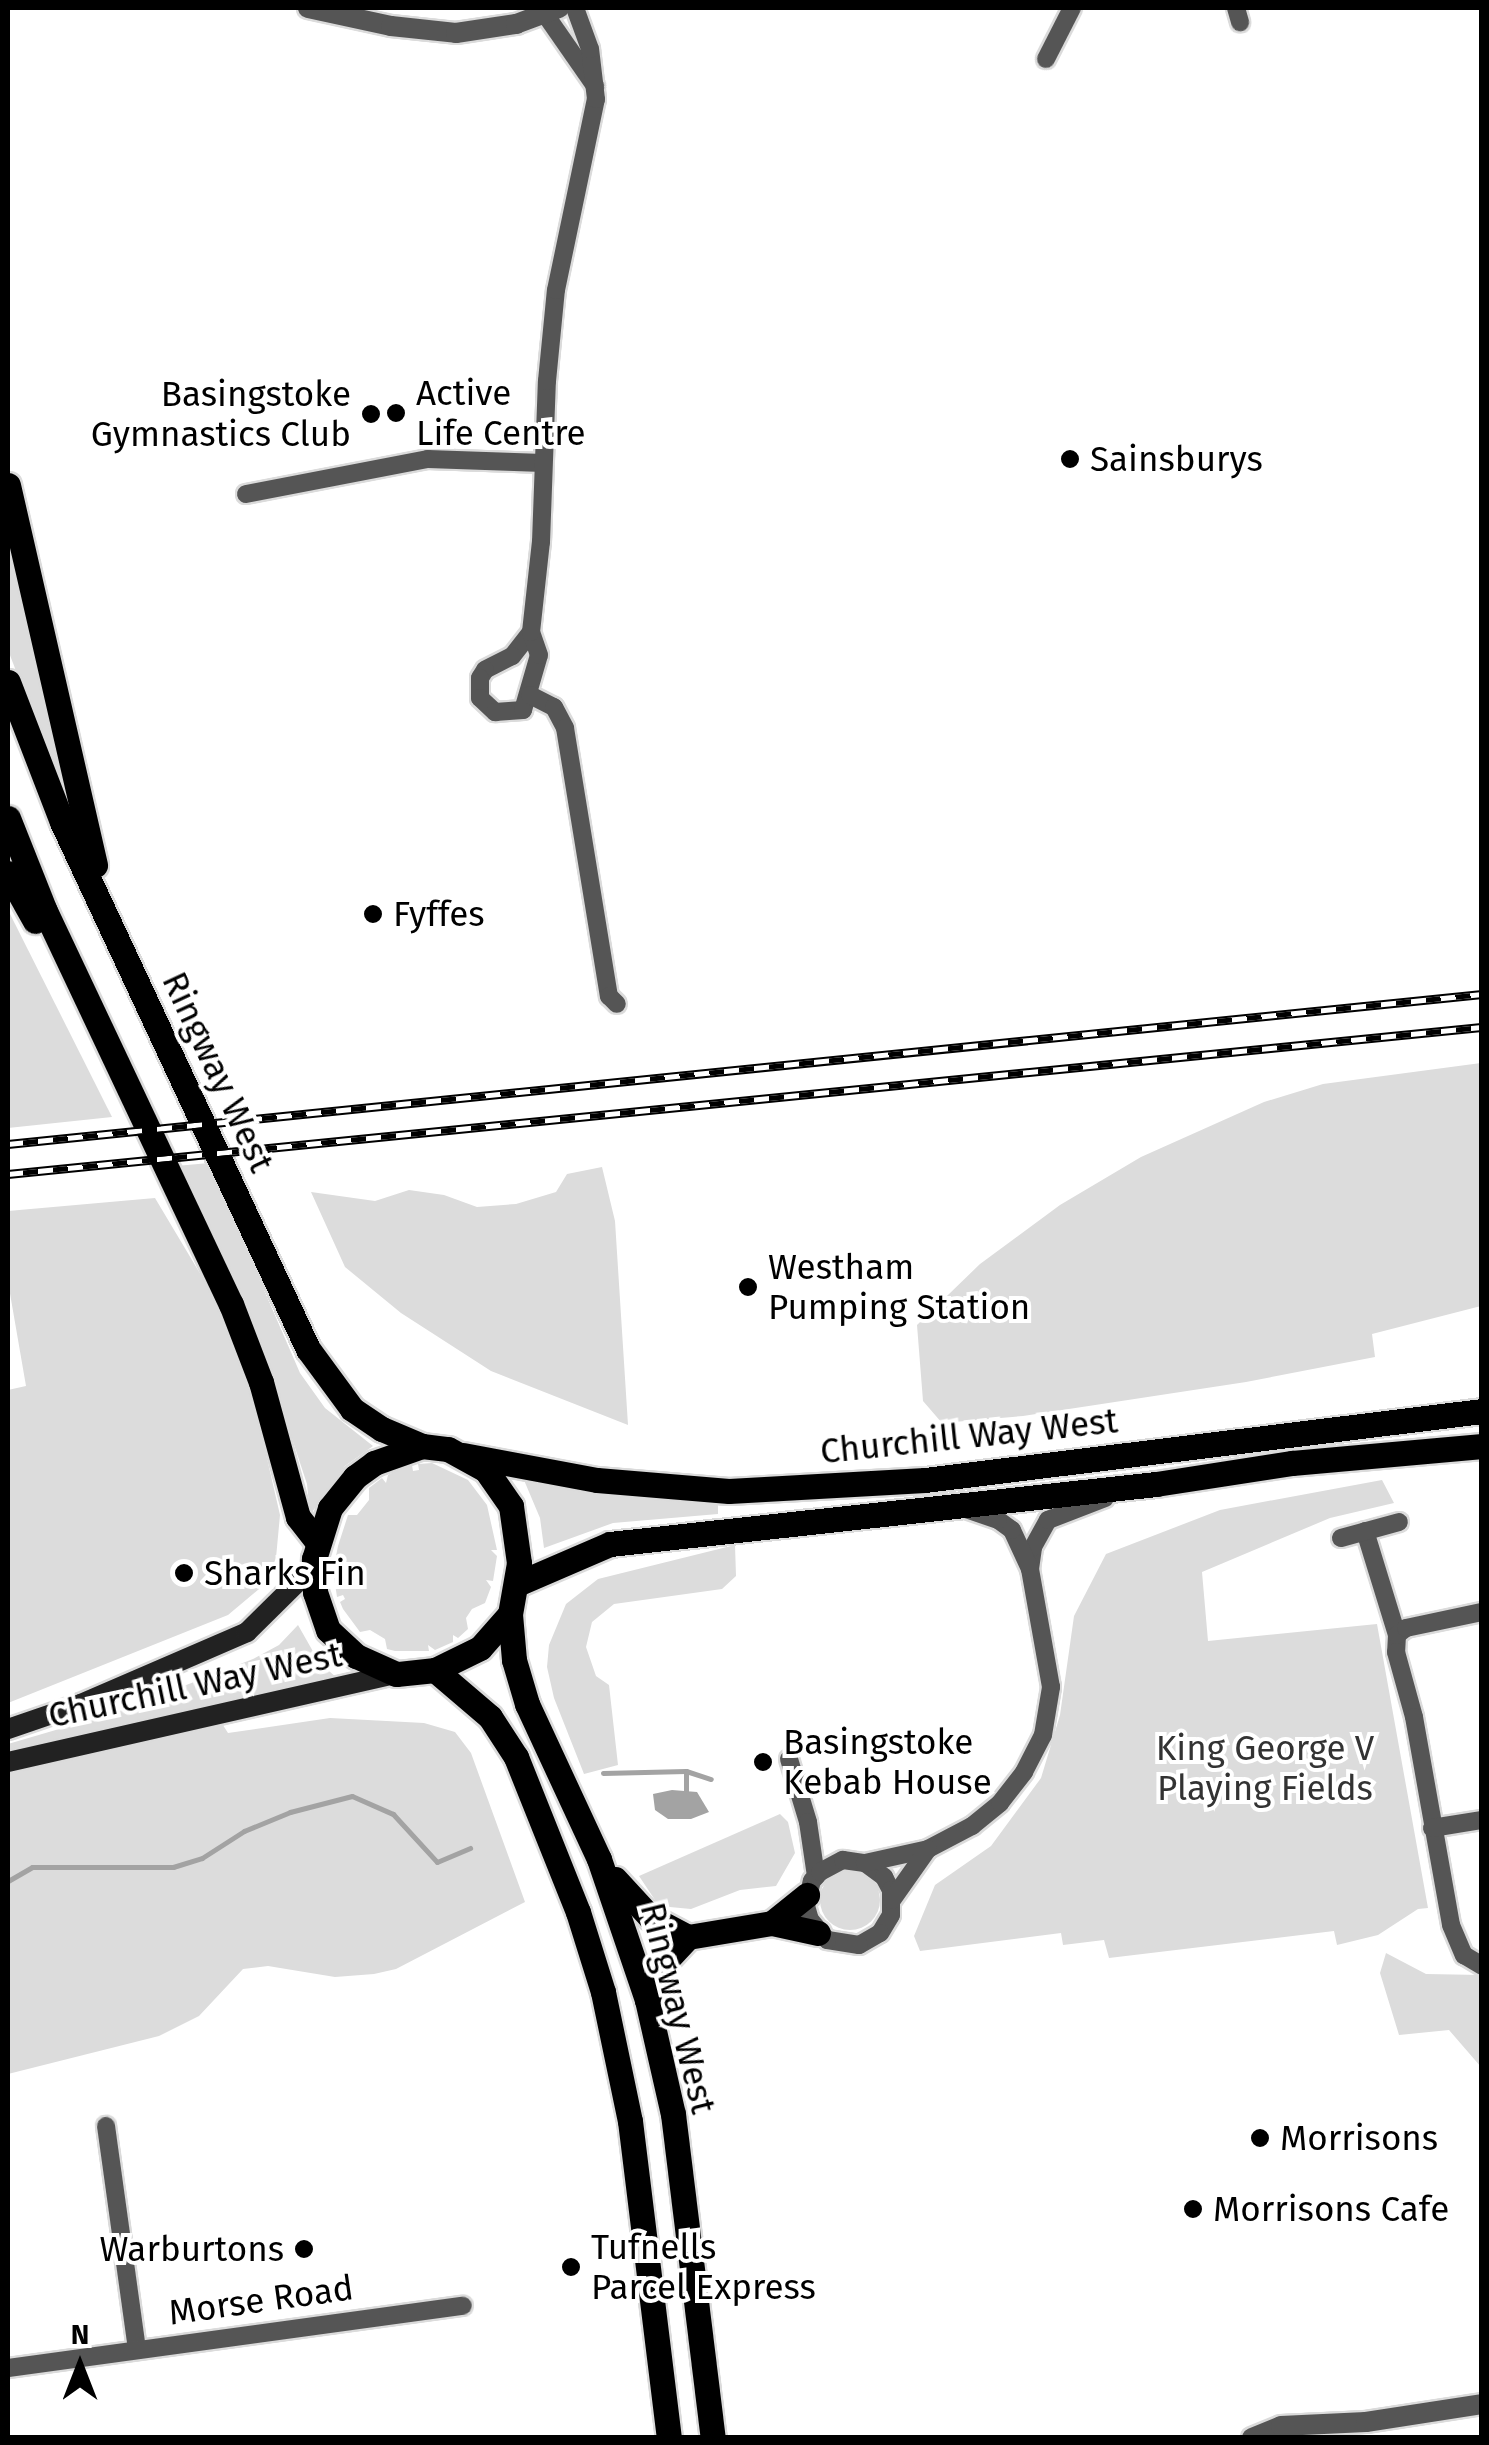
<!DOCTYPE html>
<html>
<head>
<meta charset="utf-8">
<style>
  body { margin:0 }
  #map { position:relative; width:1489px; height:2445px; overflow:hidden; background:#fff; font-family:"Fira Sans",sans-serif }
  div>[style] { position:absolute }
  [style*='--x'] { left:calc(var(--x)*1px); top:calc(var(--y)*1px); width:calc(var(--w)*1px); rotate:calc(var(--a)*1deg) }
  .green>* { inset:0; background:#dcdcdc }
  .round { border-radius:50% }
  .water>* { inset:0; background:#a3a3a3 }
  .stream>* { height:5px; margin:-2.5px; padding:0 2.5px; transform-origin:2.5px; border-radius:2.5px; background:#a3a3a3 }
  .roads { filter:drop-shadow(2px 0 #dbdbdb) drop-shadow(-2px 0 #dbdbdb) drop-shadow(0 2px #dbdbdb) drop-shadow(0 -2px #dbdbdb) }
  .minor>* { height:18px; margin:-9px; padding:0 9px; transform-origin:9px; border-radius:9px; background:#555 }
  .tertiary>* { height:20px; margin:-10px; padding:0 10px; transform-origin:10px; border-radius:10px; background:#555 }
  .secondary>* { height:20px; margin:-10px; padding:0 10px; transform-origin:10px; border-radius:10px; background:#222 }
  .primary>* { height:25px; margin:-12.5px; padding:0 12.5px; transform-origin:12.5px; border-radius:12.5px; background:#000 }
  .rail>* { height:9px; margin-top:-4.5px; transform-origin:0; background:repeating-linear-gradient(90deg,#fff 0 15px,#000 0 30px); box-sizing:border-box; border-block:2px solid #000 }
  .dots>* { width:28px; height:28px; translate:-50% -50%; box-sizing:border-box; border:5px solid #fff; border-radius:50% }
  span { translate:-50% -50%; white-space:nowrap; text-align:center; line-height:1.15; -webkit-text-stroke:8px #fff; paint-order:stroke }
  .poi-label { font-size:35px; color:#000 }
  .left { translate:0 -50%; text-align:left }
  .right { translate:-100% -50%; text-align:right }
  .street-label { font-size:35px; color:#000 }
  .park-label { font-size:35px; color:#333 }
  .frame { position:absolute; inset:0; border:10px solid #000; pointer-events:none }
  .north { position:absolute; left:30px; top:2315px; width:100px; height:100px; -webkit-text-stroke:8px #fff; paint-order:stroke; rotate:0deg; font-size:28px; font-weight:700; line-height:40px; text-align:center; color:#000 }
  .north::after { content:''; display:block; margin:auto; width:35px; height:45px; background:#000; clip-path:polygon(50% 0,100% 100%,50% 72%,0 100%) }
</style>
</head>
<body>
<div id="map">
  <div class="green">
    <div style="clip-path:polygon(8px 517px,71px 796px,65px 799px,8px 650px)"></div>
    <div style="clip-path:polygon(8px 910px,112px 1117px,8px 1128px)"></div>
    <div style="clip-path:polygon(1481px 1063px,1481px 1306px,1372px 1334px,1375px 1357px,1246px 1382px,1023px 1416px,942px 1423px,923px 1401px,917px 1325px,980px 1264px,1060px 1205px,1141px 1157px,1264px 1102px,1323px 1084px)"></div>
    <div style="clip-path:polygon(209px 1163px,300px 1373px,325px 1408px,373px 1446px,345px 1466px,310px 1515px,307px 1484px,258px 1336px,176px 1166px)"></div>
    <div style="clip-path:polygon(602px 1167px,615px 1221px,628px 1425px,491px 1371px,401px 1313px,345px 1267px,311px 1192px,375px 1201px,409px 1190px,444px 1195px,477px 1207px,516px 1204px,556px 1192px,567px 1174px)"></div>
    <div style="clip-path:polygon(155px 1198px,226px 1317px,249px 1380px,280px 1515px,276px 1558px,265px 1584px,228px 1615px,8px 1703px,8px 1390px,26px 1386px,8px 1282px,8px 1211px)"></div>
    <div style="clip-path:polygon(432px 1463px,468px 1480px,487px 1505px,497px 1550px,491px 1550px,497px 1556px,493px 1581px,486px 1580px,491px 1587px,485px 1603px,472px 1609px,466px 1618px,468px 1629px,458px 1638px,453px 1635px,453px 1642px,435px 1650px,428px 1645px,429px 1651px,395px 1651px,387px 1649px,385px 1639px,370px 1630px,360px 1632px,343px 1609px,340px 1602px,345px 1599px,343px 1595px,337px 1597px,335px 1584px,334px 1568px,341px 1568px,342px 1563px,335px 1561px,338px 1546px,348px 1515px,357px 1515px,369px 1500px,369px 1488px,382px 1478px,386px 1483px,388px 1475px,405px 1466px,412px 1465px,413px 1471px,419px 1470px,418px 1464px)"></div>
    <div style="clip-path:polygon(521px 1473px,580px 1492px,718px 1500px,718px 1514px,613px 1523px,544px 1548px,540px 1518px)"></div>
    <div style="clip-path:polygon(1382px 1480px,1394px 1503px,1330px 1518px,1202px 1572px,1208px 1641px,1377px 1624px,1428px 1908px,1418px 1909px,1378px 1935px,1337px 1945px,1334px 1931px,1109px 1958px,1104px 1940px,1063px 1945px,1061px 1933px,920px 1951px,914px 1936px,935px 1885px,991px 1846px,1041px 1778px,1060px 1715px,1074px 1616px,1106px 1554px,1220px 1510px)"></div>
    <div style="clip-path:polygon(735px 1545px,736px 1576px,722px 1589px,614px 1604px,592px 1622px,586px 1647px,596px 1676px,609px 1685px,618px 1765px,584px 1774px,554px 1698px,547px 1667px,549px 1645px,566px 1604px,598px 1579px)"></div>
    <div style="clip-path:polygon(298px 1625px,319px 1662px,338px 1679px,8px 1754px,8px 1744px,117px 1712px,253px 1659px,279px 1645px)"></div>
    <div style="clip-path:polygon(330px 1718px,424px 1723px,455px 1732px,471px 1753px,525px 1902px,396px 1969px,374px 1974px,335px 1977px,268px 1966px,243px 1969px,199px 2016px,159px 2036px,8px 2074px,8px 1772px,221px 1722px,228px 1733px)"></div>
    <div style="clip-path:polygon(780px 1814px,788px 1822px,795px 1853px,776px 1886px,740px 1890px,691px 1909px,659px 1906px,639px 1876px)"></div>
    <div class="round" style="left:820px;top:1870px;width:60px;height:60px"></div>
    <div style="clip-path:polygon(1386px 1953px,1426px 1974px,1481px 1975px,1481px 2067px,1449px 2030px,1399px 2035px,1380px 1973px)"></div>
  </div>
  <div class="water">
    <div style="clip-path:polygon(672px 1790px,697px 1792px,709px 1812px,691px 1819px,668px 1819px,655px 1810px,653px 1794px)"></div>
  </div>
  <div class="stream">
    <div style="--x:686;--y:1771;--w:21;--a:90"></div>
    <div style="--x:603;--y:1773;--w:83;--a:-1.4"></div>
    <div style="--x:686;--y:1771;--w:26;--a:18"></div>
    <div style="--x:8;--y:1881;--w:28;--a:-30"></div>
    <div style="--x:32;--y:1867;--w:141;--a:0"></div>
    <div style="--x:173;--y:1867;--w:30;--a:-17"></div>
    <div style="--x:202;--y:1858;--w:50;--a:-32.7"></div>
    <div style="--x:244;--y:1831;--w:50;--a:-22.4"></div>
    <div style="--x:290;--y:1812;--w:64;--a:-14.5"></div>
    <div style="--x:352;--y:1796;--w:45;--a:23.7"></div>
    <div style="--x:393;--y:1814;--w:65;--a:47.5"></div>
    <div style="--x:437;--y:1862;--w:36;--a:-23"></div>
  </div>
  <div class="roads">
    <div class="minor">
      <div style="--x:1236;--y:8;--w:15;--a:74"></div>
      <div style="--x:545;--y:14;--w:88;--a:55.2"></div>
      <div style="--x:1046;--y:59;--w:57;--a:-63"></div>
      <div style="--x:246;--y:494;--w:185;--a:-10.9"></div>
      <div style="--x:428;--y:459;--w:115;--a:2"></div>
      <div style="--x:531;--y:632;--w:31;--a:128"></div>
      <div style="--x:512;--y:656;--w:30;--a:153"></div>
      <div style="--x:485;--y:670;--w:9;--a:122"></div>
      <div style="--x:480;--y:678;--w:20;--a:90"></div>
      <div style="--x:480;--y:698;--w:21;--a:43"></div>
      <div style="--x:495;--y:712;--w:28;--a:-4"></div>
      <div style="--x:523;--y:710;--w:57;--a:-73.8"></div>
      <div style="--x:539;--y:655;--w:24;--a:-109"></div>
      <div style="--x:531;--y:632;--w:91;--a:-83.7"></div>
      <div style="--x:541;--y:542;--w:161;--a:-87.9"></div>
      <div style="--x:547;--y:381;--w:91;--a:-84.4"></div>
      <div style="--x:556;--y:290;--w:195;--a:-78.2"></div>
      <div style="--x:596;--y:99;--w:50;--a:-96.8"></div>
      <div style="--x:590;--y:49;--w:44;--a:-110.1"></div>
      <div style="--x:530;--y:695;--w:27;--a:27"></div>
      <div style="--x:554;--y:707;--w:24;--a:62"></div>
      <div style="--x:565;--y:728;--w:272;--a:80.7"></div>
      <div style="--x:609;--y:996;--w:11;--a:45"></div>
      <div style="--x:1365;--y:1531;--w:109;--a:72.9"></div>
      <div style="--x:1397;--y:1635;--w:17;--a:93"></div>
      <div style="--x:1396;--y:1652;--w:67;--a:74.5"></div>
      <div style="--x:1414;--y:1717;--w:211;--a:79.9"></div>
      <div style="--x:1451;--y:1925;--w:33;--a:67"></div>
      <div style="--x:1464;--y:1955;--w:21;--a:31"></div>
      <div style="--x:1341;--y:1538;--w:60;--a:-15.4"></div>
      <div style="--x:1030;--y:1569;--w:22;--a:-82"></div>
      <div style="--x:1033;--y:1547;--w:31;--a:-61"></div>
      <div style="--x:1048;--y:1520;--w:61;--a:-21.1"></div>
      <div style="--x:1397;--y:1635;--w:11;--a:-38"></div>
      <div style="--x:1406;--y:1628;--w:78;--a:-11.9"></div>
      <div style="--x:789;--y:1759;--w:66;--a:73.2"></div>
      <div style="--x:808;--y:1822;--w:55;--a:81.6"></div>
      <div style="--x:1432;--y:1828;--w:51;--a:-9.1"></div>
      <div style="--x:865;--y:1863;--w:24;--a:36"></div>
      <div style="--x:884;--y:1877;--w:15;--a:62"></div>
      <div style="--x:891;--y:1890;--w:25;--a:90"></div>
      <div style="--x:891;--y:1915;--w:21;--a:121"></div>
      <div style="--x:880;--y:1933;--w:24;--a:150"></div>
      <div style="--x:859;--y:1945;--w:32;--a:-171"></div>
      <div style="--x:827;--y:1940;--w:26;--a:-130"></div>
      <div style="--x:810;--y:1920;--w:15;--a:-106"></div>
      <div style="--x:806;--y:1906;--w:26;--a:-77"></div>
      <div style="--x:812;--y:1881;--w:12;--a:-48"></div>
      <div style="--x:820;--y:1872;--w:26;--a:-28"></div>
      <div style="--x:843;--y:1860;--w:22;--a:8"></div>
      <div style="--x:865;--y:1863;--w:65;--a:-12.5"></div>
      <div style="--x:928;--y:1849;--w:50;--a:-27.6"></div>
      <div style="--x:972;--y:1826;--w:36;--a:-39"></div>
      <div style="--x:1000;--y:1803;--w:39;--a:-52"></div>
      <div style="--x:1024;--y:1772;--w:42;--a:-62.8"></div>
      <div style="--x:1043;--y:1735;--w:49;--a:-80.5"></div>
      <div style="--x:1051;--y:1687;--w:120;--a:-100.1"></div>
      <div style="--x:1030;--y:1569;--w:43;--a:-114.8"></div>
      <div style="--x:1012;--y:1530;--w:17;--a:-144"></div>
      <div style="--x:998;--y:1520;--w:34;--a:-161"></div>
      <div style="--x:892;--y:1900;--w:62;--a:-54.8"></div>
      <div style="--x:106;--y:2126;--w:226;--a:82.1"></div>
      <div style="--x:8;--y:2368;--w:459;--a:-7.8"></div>
    </div>
    <div class="tertiary">
      <div style="--x:308;--y:8;--w:85;--a:12.2"></div>
      <div style="--x:391;--y:26;--w:65;--a:6.1"></div>
      <div style="--x:456;--y:33;--w:61;--a:-8.5"></div>
      <div style="--x:516;--y:24;--w:46;--a:-20.4"></div>
      <div style="--x:1252;--y:2438;--w:31;--a:-22"></div>
      <div style="--x:1281;--y:2426;--w:85;--a:-2.7"></div>
      <div style="--x:1366;--y:2422;--w:117;--a:-8.8"></div>
    </div>
    <div class="secondary">
      <div style="--x:8;--y:1729;--w:77;--a:-18.9"></div>
      <div style="--x:81;--y:1704;--w:181;--a:-23.4"></div>
      <div style="--x:247;--y:1632;--w:93;--a:-44.6"></div>
      <div style="--x:8;--y:1762;--w:398;--a:-12.8"></div>
    </div>
    <div class="primary">
      <div style="--x:8;--y:485;--w:390;--a:77.1"></div>
      <div style="--x:8;--y:682;--w:150;--a:68.9"></div>
      <div style="--x:62;--y:822;--w:582;--a:64.98"></div>
      <div style="--x:308;--y:1349;--w:74;--a:53.7"></div>
      <div style="--x:352;--y:1409;--w:36;--a:34"></div>
      <div style="--x:382;--y:1429;--w:43;--a:23"></div>
      <div style="--x:8;--y:818;--w:100;--a:68.3"></div>
      <div style="--x:45;--y:911;--w:435;--a:64.7"></div>
      <div style="--x:231;--y:1304;--w:84;--a:69"></div>
      <div style="--x:261;--y:1382;--w:140;--a:74.7"></div>
      <div style="--x:298;--y:1517;--w:33;--a:52"></div>
      <div style="--x:8;--y:873;--w:55;--a:60.6"></div>
      <div style="--x:422;--y:1446;--w:26;--a:7"></div>
      <div style="--x:448;--y:1449;--w:43;--a:28.9"></div>
      <div style="--x:486;--y:1470;--w:44;--a:55.2"></div>
      <div style="--x:511;--y:1506;--w:58;--a:82"></div>
      <div style="--x:519;--y:1563;--w:52;--a:100"></div>
      <div style="--x:510;--y:1614;--w:45;--a:131.4"></div>
      <div style="--x:480;--y:1648;--w:50;--a:153.9"></div>
      <div style="--x:435;--y:1670;--w:39;--a:174"></div>
      <div style="--x:396;--y:1674;--w:44;--a:-155.8"></div>
      <div style="--x:356;--y:1656;--w:38;--a:-137"></div>
      <div style="--x:328;--y:1630;--w:40;--a:-108.9"></div>
      <div style="--x:315;--y:1592;--w:33;--a:-92"></div>
      <div style="--x:314;--y:1559;--w:53;--a:-72.6"></div>
      <div style="--x:330;--y:1508;--w:40;--a:-51"></div>
      <div style="--x:355;--y:1477;--w:24;--a:-36"></div>
      <div style="--x:374;--y:1463;--w:51;--a:-19.5"></div>
      <div style="--x:463;--y:1455;--w:136;--a:10.6"></div>
      <div style="--x:597;--y:1480;--w:132;--a:4.8"></div>
      <div style="--x:729;--y:1491;--w:196;--a:-3.2"></div>
      <div style="--x:925;--y:1480;--w:561;--a:-7.06"></div>
      <div style="--x:517;--y:1584;--w:101;--a:-23.3"></div>
      <div style="--x:610;--y:1544;--w:549;--a:-6.27"></div>
      <div style="--x:1156;--y:1484;--w:138;--a:-8.8"></div>
      <div style="--x:1292;--y:1463;--w:191;--a:-5.1"></div>
      <div style="--x:510;--y:1614;--w:46;--a:85"></div>
      <div style="--x:514;--y:1660;--w:46;--a:73.5"></div>
      <div style="--x:527;--y:1704;--w:171;--a:65.1"></div>
      <div style="--x:599;--y:1859;--w:149;--a:71.2"></div>
      <div style="--x:647;--y:2000;--w:117;--a:77.2"></div>
      <div style="--x:673;--y:2114;--w:326;--a:83"></div>
      <div style="--x:435;--y:1670;--w:72;--a:40.5"></div>
      <div style="--x:490;--y:1717;--w:48;--a:57"></div>
      <div style="--x:516;--y:1757;--w:167;--a:68.2"></div>
      <div style="--x:578;--y:1912;--w:84;--a:72.6"></div>
      <div style="--x:603;--y:1992;--w:132;--a:78.2"></div>
      <div style="--x:630;--y:2121;--w:319;--a:83"></div>
      <div style="--x:615;--y:1879;--w:52;--a:47.4"></div>
      <div style="--x:650;--y:1917;--w:43;--a:27.8"></div>
      <div style="--x:772;--y:1923;--w:45;--a:-38.7"></div>
      <div style="--x:647;--y:2000;--w:37;--a:-68"></div>
      <div style="--x:661;--y:1966;--w:40;--a:-47"></div>
      <div style="--x:688;--y:1937;--w:85;--a:-9.5"></div>
      <div style="--x:772;--y:1923;--w:47;--a:12.3"></div>
    </div>
  </div>
  <div class="rail">
    <div style="--x:8;--y:1144;--w:1482;--a:-5.81"></div>
    <div style="--x:8;--y:1174;--w:1481;--a:-5.7"></div>
  </div>
  <div class="dots">
    <div style="left:396px;top:413px;background:#000"></div>
    <div style="left:371px;top:414px;background:#000"></div>
    <div style="left:1070px;top:459px;background:#000"></div>
    <div style="left:373px;top:914px;background:#000"></div>
    <div style="left:748px;top:1287px;background:#000"></div>
    <div style="left:184px;top:1573px;background:#000"></div>
    <div style="left:763px;top:1762px;background:#000"></div>
    <div style="left:1260px;top:2138px;background:#000"></div>
    <div style="left:1193px;top:2209px;background:#000"></div>
    <div style="left:304px;top:2249px;background:#000"></div>
    <div style="left:571px;top:2267px;background:#000"></div>
  </div>
  <div class="poi-label">
    <span class="left" style="left:416px;top:413px">Active<br>Life Centre</span>
    <span class="right" style="left:351px;top:414px">Basingstoke<br>Gymnastics Club</span>
    <span class="left" style="left:1090px;top:459px">Sainsburys</span>
    <span class="left" style="left:393px;top:914px">Fyffes</span>
    <span class="left" style="left:768px;top:1287px">Westham<br>Pumping Station</span>
    <span class="left" style="left:204px;top:1573px">Sharks Fin</span>
    <span class="left" style="left:783px;top:1762px">Basingstoke<br>Kebab House</span>
    <span class="left" style="left:1280px;top:2138px">Morrisons</span>
    <span class="left" style="left:1213px;top:2209px">Morrisons Cafe</span>
    <span class="left" style="left:591px;top:2267px">Tufnells<br>Parcel Express</span>
    <span class="right" style="left:284px;top:2249px">Warburtons</span>
  </div>
  <div class="street-label">
    <span style="left:218px;top:1072px;rotate:65deg">Ringway West</span>
    <span style="left:969px;top:1436px;rotate:-6deg">Churchill Way West</span>
    <span style="left:195px;top:1685px;rotate:-12deg">Churchill Way West</span>
    <span style="left:678px;top:2008px;rotate:76deg">Ringway West</span>
    <span style="left:261px;top:2300px;rotate:-8deg">Morse Road</span>
  </div>
  <div class="park-label">
    <span style="left:1265px;top:1768px">King George V<br>Playing Fields</span>
  </div>
  <div class="frame"></div>
  <div class="north">N</div>
</div>
</body>
</html>
